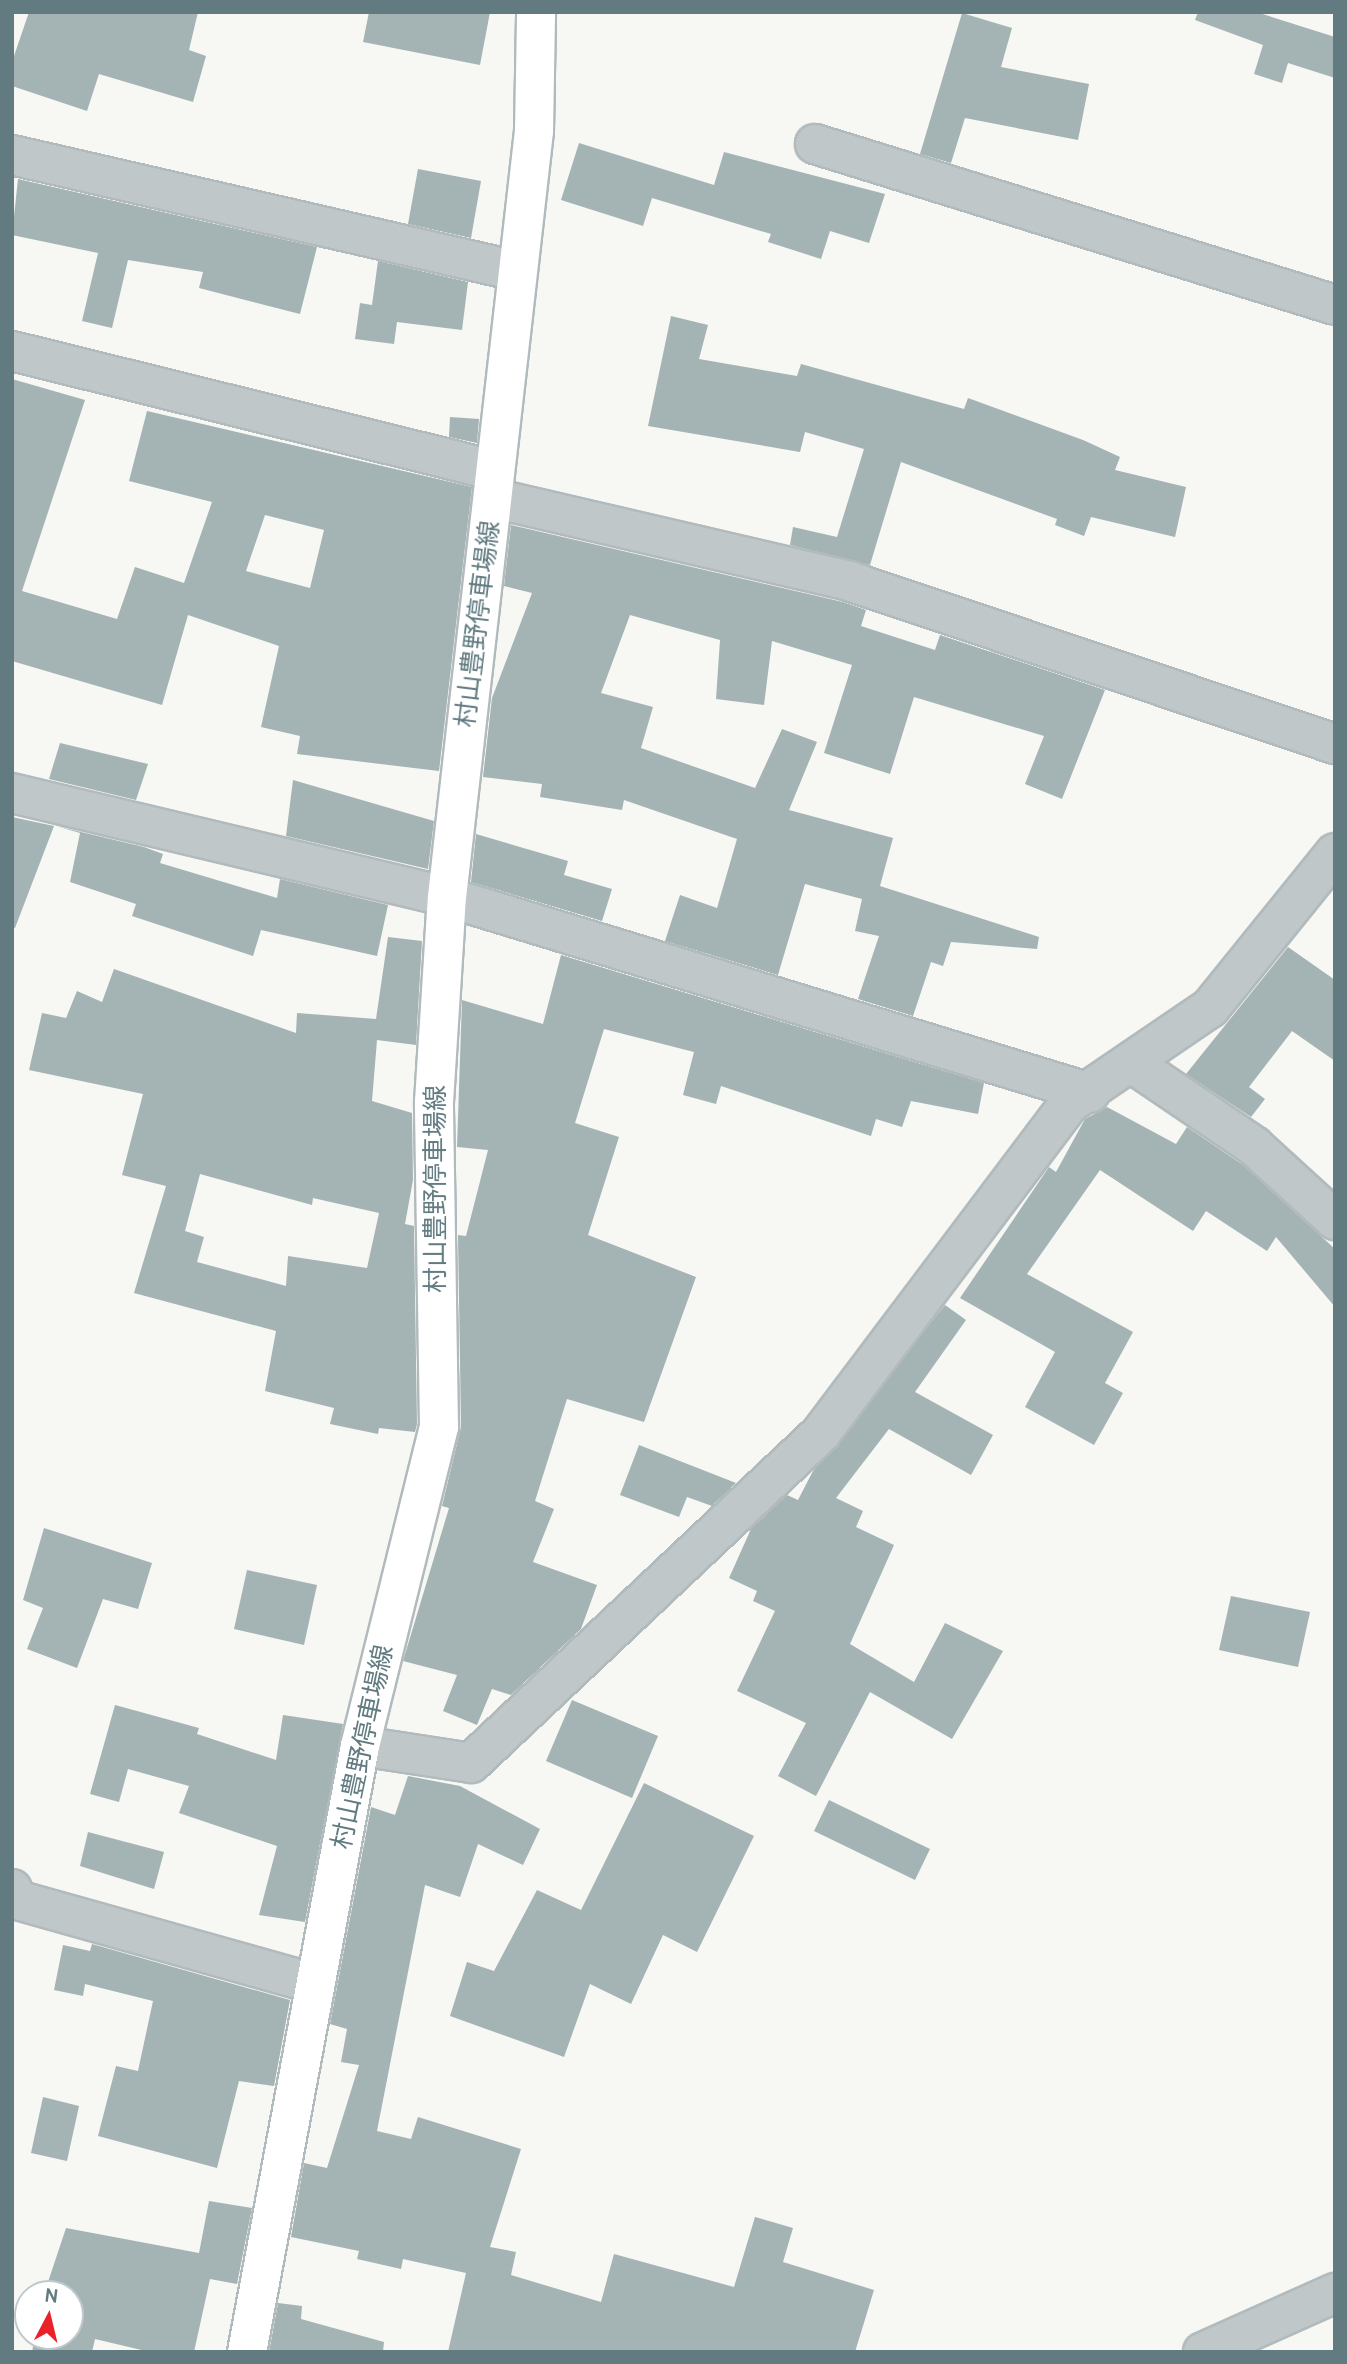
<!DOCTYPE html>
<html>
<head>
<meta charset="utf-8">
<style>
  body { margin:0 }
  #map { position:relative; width:1347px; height:2364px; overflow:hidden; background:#f7f7f4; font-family:Cabin,"Noto Sans JP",sans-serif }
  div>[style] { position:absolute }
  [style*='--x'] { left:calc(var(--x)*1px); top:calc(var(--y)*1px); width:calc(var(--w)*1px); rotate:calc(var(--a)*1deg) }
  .building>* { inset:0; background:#a4b3b4 }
  .roads { filter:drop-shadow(2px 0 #b1babc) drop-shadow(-2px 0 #b1babc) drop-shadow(0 2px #b1babc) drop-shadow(0 -2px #b1babc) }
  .minor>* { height:38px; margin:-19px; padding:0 19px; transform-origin:19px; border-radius:19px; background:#c0c7c9 }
  .major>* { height:38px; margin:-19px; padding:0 19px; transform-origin:19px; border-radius:19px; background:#fff }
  span { translate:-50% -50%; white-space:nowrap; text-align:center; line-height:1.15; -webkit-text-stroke:7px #fff; paint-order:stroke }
  .street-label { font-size:26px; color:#617b81 }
  .frame { position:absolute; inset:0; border:14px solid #617b81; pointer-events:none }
  .north { position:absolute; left:14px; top:2280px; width:70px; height:70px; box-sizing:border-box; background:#fff; border:2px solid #c0cacd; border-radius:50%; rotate:7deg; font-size:19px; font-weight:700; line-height:28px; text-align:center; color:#617b81 }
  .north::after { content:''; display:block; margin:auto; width:24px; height:32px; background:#eb212a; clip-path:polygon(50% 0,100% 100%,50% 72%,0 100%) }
</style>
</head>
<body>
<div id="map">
  <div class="building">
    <div style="clip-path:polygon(29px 12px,198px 12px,189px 50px,206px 56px,193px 102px,99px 74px,87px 111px,12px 86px,12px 62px)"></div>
    <div style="clip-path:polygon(369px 12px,490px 12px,480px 65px,363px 42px)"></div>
    <div style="clip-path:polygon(1198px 12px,1256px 12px,1335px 37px,1335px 78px,1288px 63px,1282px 83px,1254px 74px,1263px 45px,1195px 20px)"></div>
    <div style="clip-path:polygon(962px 13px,1012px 28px,1001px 67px,1089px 84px,1078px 140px,965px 118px,951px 163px,920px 154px)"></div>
    <div style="clip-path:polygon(579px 143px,714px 185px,724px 152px,885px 194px,869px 243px,830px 231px,821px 259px,768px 242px,771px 234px,652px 198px,643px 226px,561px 200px)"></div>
    <div style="clip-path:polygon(418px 169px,481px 181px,471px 238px,408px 224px)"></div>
    <div style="clip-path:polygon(18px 179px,317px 247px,300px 314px,199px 288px,203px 272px,128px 260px,112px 328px,82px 321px,98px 253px,12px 235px)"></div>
    <div style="clip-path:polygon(378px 261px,468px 282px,462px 330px,397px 322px,394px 344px,355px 339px,360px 303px,372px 305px)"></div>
    <div style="clip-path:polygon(671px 316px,708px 325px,699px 359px,797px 376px,801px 364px,964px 409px,968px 398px,1083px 440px,1120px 457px,1115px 470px,1186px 487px,1175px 537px,1091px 517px,1084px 536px,1055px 525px,1057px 519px,901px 462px,870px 565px,790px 545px,793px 527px,837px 537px,864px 449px,805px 432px,800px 452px,648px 426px)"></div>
    <div style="clip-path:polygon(evenodd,12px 379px,85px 400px,22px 591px,117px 619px,135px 567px,184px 583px,212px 502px,129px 481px,147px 411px,472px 487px,439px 771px,297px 754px,300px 736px,261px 727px,279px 646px,188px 615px,162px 705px,12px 661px,12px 379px,265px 515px,324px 530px,310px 588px,246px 571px,265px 515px)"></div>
    <div style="clip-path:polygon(450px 417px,479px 419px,477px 443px,449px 437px)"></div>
    <div style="clip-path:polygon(511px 525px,843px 602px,866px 610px,861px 626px,935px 650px,940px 635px,1105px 690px,1062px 799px,1025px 784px,1044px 736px,914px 697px,890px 774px,824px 753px,852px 665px,772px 641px,764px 705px,716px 699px,720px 640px,630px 615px,601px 693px,653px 707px,641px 748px,755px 788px,782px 729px,817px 742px,789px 810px,893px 838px,880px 886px,1039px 937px,1037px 949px,951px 942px,943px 966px,931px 962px,913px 1016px,858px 999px,879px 936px,855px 931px,862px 899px,805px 884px,778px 975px,665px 941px,680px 895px,717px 908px,737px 839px,624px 800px,622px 810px,540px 797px,542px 784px,483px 777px,492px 698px,532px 593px,504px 586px)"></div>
    <div style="clip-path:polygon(60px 743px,148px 764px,136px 800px,49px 779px)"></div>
    <div style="clip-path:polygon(293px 780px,434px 821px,428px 869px,286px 836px)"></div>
    <div style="clip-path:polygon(12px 817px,54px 826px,15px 928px,12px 927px)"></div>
    <div style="clip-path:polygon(56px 826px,144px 847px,163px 854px,160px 863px,277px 898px,280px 879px,388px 905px,377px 956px,261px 930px,253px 956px,132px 916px,136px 904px,70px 882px,80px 833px)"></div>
    <div style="clip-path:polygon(476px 834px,568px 861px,564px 875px,612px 889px,602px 921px,471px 882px)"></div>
    <div style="clip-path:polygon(evenodd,388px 937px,422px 941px,416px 1045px,377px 1040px,372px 1101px,412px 1113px,413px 1180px,405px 1224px,414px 1226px,417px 1424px,415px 1432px,379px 1428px,378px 1434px,330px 1424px,334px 1408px,265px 1391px,276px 1331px,134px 1293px,166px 1186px,122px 1175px,143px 1094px,29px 1070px,42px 1013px,66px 1018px,77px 991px,102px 1002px,114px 969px,296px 1033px,297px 1013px,376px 1019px,388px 937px,200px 1174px,312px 1205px,313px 1198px,379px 1213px,367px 1268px,288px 1256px,286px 1286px,197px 1262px,204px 1237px,185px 1231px,200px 1174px)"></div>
    <div style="clip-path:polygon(1288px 947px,1335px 980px,1335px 1061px,1292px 1031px,1249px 1087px,1265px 1099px,1251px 1117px,1186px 1074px)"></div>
    <div style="clip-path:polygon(561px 955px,984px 1083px,978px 1114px,911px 1101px,902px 1127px,876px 1119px,871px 1136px,721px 1086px,716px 1104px,683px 1095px,694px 1052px,604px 1029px,575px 1123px,619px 1137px,588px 1235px,696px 1277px,644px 1422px,567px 1399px,535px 1501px,554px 1509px,533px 1562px,597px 1585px,581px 1629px,511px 1695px,492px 1689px,477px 1725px,443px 1711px,457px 1675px,403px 1661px,449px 1508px,442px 1506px,461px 1427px,458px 1235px,466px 1236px,488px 1150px,457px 1147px,462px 1000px,543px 1024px)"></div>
    <div style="clip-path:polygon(1107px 1107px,1176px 1144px,1187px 1127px,1243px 1165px,1335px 1249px,1335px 1307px,1276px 1237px,1267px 1251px,1206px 1211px,1193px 1231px,1100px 1170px,1027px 1274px,1133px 1332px,1105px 1383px,1123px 1393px,1094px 1445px,1025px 1407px,1055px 1352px,960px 1298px,1049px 1167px,1056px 1172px,1085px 1119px)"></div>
    <div style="clip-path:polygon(945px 1305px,966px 1320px,915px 1392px,993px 1435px,971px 1475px,889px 1429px,836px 1498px,863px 1511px,856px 1527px,894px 1545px,850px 1644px,914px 1682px,945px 1623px,1003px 1651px,952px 1739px,870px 1692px,816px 1796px,778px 1776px,806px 1723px,737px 1691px,775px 1611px,753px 1601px,757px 1591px,729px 1578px,751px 1529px,787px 1495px,798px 1500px,813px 1471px)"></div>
    <div style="clip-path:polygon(639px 1445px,736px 1483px,712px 1506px,687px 1497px,679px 1517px,620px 1495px)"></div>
    <div style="clip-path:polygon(44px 1528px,152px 1563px,138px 1609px,103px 1599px,77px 1668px,27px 1649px,43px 1608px,23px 1600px)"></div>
    <div style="clip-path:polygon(247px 1570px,317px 1585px,304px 1645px,234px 1629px)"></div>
    <div style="clip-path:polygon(1231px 1596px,1310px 1612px,1298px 1667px,1219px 1650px)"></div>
    <div style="clip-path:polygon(572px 1700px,658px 1736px,632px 1798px,546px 1761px)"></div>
    <div style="clip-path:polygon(115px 1705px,199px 1728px,197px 1734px,276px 1760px,283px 1715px,343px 1724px,305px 1922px,259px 1915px,277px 1846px,179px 1813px,189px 1786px,128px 1769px,119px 1802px,90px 1794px)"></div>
    <div style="clip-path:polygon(408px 1776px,460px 1786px,540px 1829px,523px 1865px,478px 1844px,460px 1897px,425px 1885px,377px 2131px,411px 2139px,418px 2117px,521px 2149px,490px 2247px,516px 2252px,511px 2275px,601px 2302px,614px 2254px,734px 2287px,755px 2217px,793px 2228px,783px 2262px,874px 2290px,855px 2352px,448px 2352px,466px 2273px,403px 2259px,401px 2269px,357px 2259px,359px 2251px,291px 2237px,304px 2163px,327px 2168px,359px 2065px,341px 2062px,347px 2029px,330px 2024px,371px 1807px,395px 1815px)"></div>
    <div style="clip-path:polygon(644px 1783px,754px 1836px,697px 1952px,663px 1935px,631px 2004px,590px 1984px,564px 2057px,450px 2016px,467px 1962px,494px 1971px,537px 1890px,581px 1910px)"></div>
    <div style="clip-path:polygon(829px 1800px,930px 1849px,915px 1880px,814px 1831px)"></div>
    <div style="clip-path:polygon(88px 1832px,164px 1852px,154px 1889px,80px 1866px)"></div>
    <div style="clip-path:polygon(92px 1944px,290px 2000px,274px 2086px,239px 2081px,217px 2168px,98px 2136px,116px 2066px,138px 2071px,153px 2001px,85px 1984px,83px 1996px,54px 1990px,63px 1945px,90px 1951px)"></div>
    <div style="clip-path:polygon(43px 2097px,79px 2106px,67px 2161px,31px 2153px)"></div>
    <div style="clip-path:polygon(209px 2201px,252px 2208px,237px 2284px,210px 2279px,194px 2352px,150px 2352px,95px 2339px,92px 2352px,32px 2352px,35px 2336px,70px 2336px,70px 2294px,44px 2294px,66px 2228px,199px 2253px)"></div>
    <div style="clip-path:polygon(278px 2303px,302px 2306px,301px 2319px,384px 2342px,383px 2352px,269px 2352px)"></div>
  </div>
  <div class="roads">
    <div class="minor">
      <div style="--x:815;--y:144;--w:544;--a:17.2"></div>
      <div style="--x:12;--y:155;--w:518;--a:12.94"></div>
      <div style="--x:12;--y:351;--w:496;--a:13.9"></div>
      <div style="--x:493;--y:498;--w:366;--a:13.1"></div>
      <div style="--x:849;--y:581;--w:513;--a:18.54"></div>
      <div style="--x:12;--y:793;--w:447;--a:13.4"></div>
      <div style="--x:447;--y:897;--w:672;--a:16.95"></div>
      <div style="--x:1133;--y:1064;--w:146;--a:34.1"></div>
      <div style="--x:1254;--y:1146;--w:110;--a:42.4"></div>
      <div style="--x:360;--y:1746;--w:112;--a:8.7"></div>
      <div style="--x:471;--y:1763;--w:481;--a:-43.3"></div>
      <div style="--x:821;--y:1433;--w:413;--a:-53"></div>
      <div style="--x:1070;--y:1103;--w:169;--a:-34.2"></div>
      <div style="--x:1210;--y:1008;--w:199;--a:-51.1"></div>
      <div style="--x:12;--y:1889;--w:12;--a:66"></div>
      <div style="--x:17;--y:1900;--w:310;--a:15.7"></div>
      <div style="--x:1203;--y:2352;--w:145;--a:-24.1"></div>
    </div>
    <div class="major">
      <div style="--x:247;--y:2352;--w:616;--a:-79.44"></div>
      <div style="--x:360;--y:1746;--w:329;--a:-76.1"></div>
      <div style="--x:439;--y:1427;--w:325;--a:-90.9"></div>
      <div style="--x:434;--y:1102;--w:205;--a:-86.4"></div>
      <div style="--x:447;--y:897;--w:771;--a:-83.52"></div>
      <div style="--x:534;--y:131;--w:119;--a:-89"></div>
    </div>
  </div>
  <div class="street-label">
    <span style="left:478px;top:624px;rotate:-83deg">村山豊野停車場線</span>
    <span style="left:436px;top:1189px;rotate:-90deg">村山豊野停車場線</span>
    <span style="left:363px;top:1747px;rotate:-78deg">村山豊野停車場線</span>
  </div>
  <div class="frame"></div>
  <div class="north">N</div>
</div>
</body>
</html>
